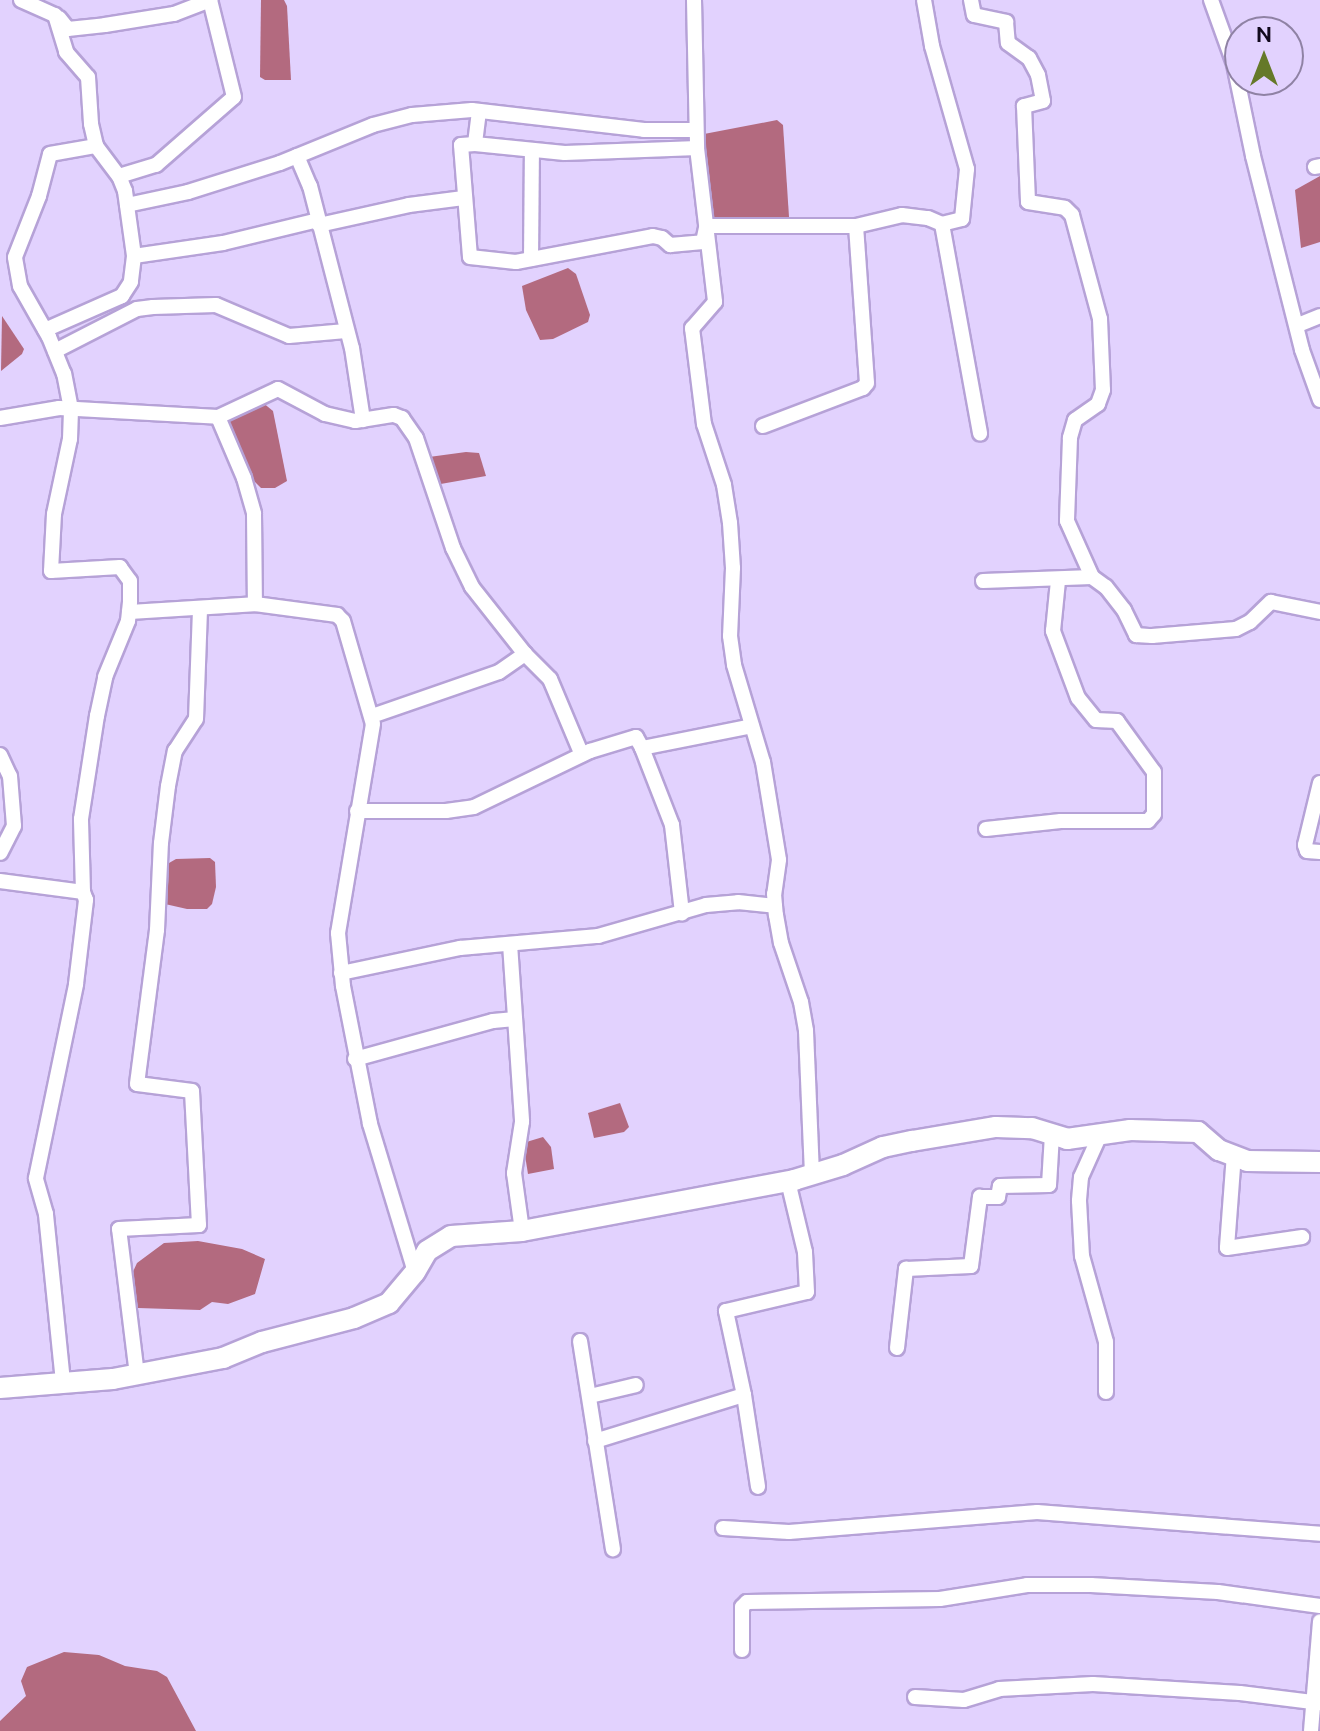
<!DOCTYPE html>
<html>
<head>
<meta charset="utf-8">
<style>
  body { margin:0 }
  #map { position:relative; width:1320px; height:1731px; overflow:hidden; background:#e2d2fe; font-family:Ubuntu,sans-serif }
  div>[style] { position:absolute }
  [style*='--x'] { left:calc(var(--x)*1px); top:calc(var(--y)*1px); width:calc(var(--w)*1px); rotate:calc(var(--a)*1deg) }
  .water>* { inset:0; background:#b36a7f }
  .roads { filter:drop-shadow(2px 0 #b6a2d7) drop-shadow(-2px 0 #b6a2d7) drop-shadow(0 2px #b6a2d7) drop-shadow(0 -2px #b6a2d7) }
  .street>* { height:14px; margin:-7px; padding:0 7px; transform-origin:7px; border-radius:7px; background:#fff }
  .secondary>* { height:20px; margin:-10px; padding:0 10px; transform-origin:10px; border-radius:10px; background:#fff }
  span { translate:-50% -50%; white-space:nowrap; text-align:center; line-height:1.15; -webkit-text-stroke:8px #e2d2fe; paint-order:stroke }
  .north { position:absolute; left:1224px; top:16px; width:80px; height:80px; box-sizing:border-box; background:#e2d2fe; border:2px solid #8f82a4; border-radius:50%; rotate:0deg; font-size:22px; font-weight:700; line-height:32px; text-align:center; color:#120a1d }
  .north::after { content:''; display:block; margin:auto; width:28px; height:36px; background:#657929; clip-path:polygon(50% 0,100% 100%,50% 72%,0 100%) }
</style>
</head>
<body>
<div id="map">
  <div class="water">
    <div style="clip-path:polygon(261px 0,284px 0,287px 6px,291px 80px,265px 80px,260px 77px)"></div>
    <div style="clip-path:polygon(777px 120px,783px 125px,789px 217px,712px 220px,704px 134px)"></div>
    <div style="clip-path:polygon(1320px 176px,1320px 242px,1301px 248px,1295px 190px)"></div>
    <div style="clip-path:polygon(568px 268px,576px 274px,590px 315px,588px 322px,553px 339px,540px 340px,526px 310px,522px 286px)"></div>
    <div style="clip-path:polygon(2px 316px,24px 349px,22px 354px,1px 371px)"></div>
    <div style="clip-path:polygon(262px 402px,273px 411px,287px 481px,275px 488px,261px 488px,250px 477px,225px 420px)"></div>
    <div style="clip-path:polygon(466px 452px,479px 453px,486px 476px,435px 485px,429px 457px)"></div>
    <div style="clip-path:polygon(210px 858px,215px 862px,216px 887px,212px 904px,207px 909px,187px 909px,165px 904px,169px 863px,176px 859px)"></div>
    <div style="clip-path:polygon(620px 1103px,629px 1127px,624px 1132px,594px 1138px,588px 1113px)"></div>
    <div style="clip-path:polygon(543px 1137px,551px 1147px,554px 1169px,528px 1174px,523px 1143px)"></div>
    <div style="clip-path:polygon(198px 1241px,242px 1249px,265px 1259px,255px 1294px,228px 1304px,212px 1302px,200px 1310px,138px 1308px,131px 1276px,137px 1263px,164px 1243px)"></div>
    <div style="clip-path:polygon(64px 1652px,99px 1655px,125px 1666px,157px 1671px,167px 1677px,196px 1731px,0 1731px,0 1721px,26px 1696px,21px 1681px,27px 1667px)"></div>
  </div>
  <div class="roads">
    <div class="street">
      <div style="--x:21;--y:0;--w:37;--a:24"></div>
      <div style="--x:55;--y:15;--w:39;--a:73"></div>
      <div style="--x:66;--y:52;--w:33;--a:49"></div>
      <div style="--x:88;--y:77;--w:47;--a:86.3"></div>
      <div style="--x:91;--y:124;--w:23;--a:77"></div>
      <div style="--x:96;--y:146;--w:38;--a:53"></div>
      <div style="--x:119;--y:176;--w:16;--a:68"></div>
      <div style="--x:125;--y:191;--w:66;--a:82.1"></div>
      <div style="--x:134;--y:256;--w:26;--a:97"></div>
      <div style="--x:131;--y:282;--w:17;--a:123"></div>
      <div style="--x:122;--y:296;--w:84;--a:156.2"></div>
      <div style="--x:694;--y:0;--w:148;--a:88.8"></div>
      <div style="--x:697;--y:148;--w:155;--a:83.3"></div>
      <div style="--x:715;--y:302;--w:35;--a:131"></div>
      <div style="--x:692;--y:328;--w:97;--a:82.9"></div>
      <div style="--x:704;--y:424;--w:64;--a:71.8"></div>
      <div style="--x:724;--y:485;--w:38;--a:81"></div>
      <div style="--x:730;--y:523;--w:45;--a:86.2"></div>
      <div style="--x:733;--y:568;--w:68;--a:92.5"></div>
      <div style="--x:730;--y:636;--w:29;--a:82"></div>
      <div style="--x:734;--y:665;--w:101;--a:73.4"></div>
      <div style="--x:763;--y:762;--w:99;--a:80.7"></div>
      <div style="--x:779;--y:860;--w:34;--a:98"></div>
      <div style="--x:774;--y:894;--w:21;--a:85"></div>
      <div style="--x:776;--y:915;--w:28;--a:80"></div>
      <div style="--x:781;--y:943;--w:62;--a:71.3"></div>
      <div style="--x:801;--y:1002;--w:29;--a:80"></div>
      <div style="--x:806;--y:1031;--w:144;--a:87.6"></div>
      <div style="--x:924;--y:0;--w:47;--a:80.1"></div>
      <div style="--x:932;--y:46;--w:128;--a:74.1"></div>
      <div style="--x:967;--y:169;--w:50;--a:95.7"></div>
      <div style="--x:962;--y:219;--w:21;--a:166"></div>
      <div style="--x:942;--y:224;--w:213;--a:79.7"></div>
      <div style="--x:971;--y:0;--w:15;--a:79"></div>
      <div style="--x:974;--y:15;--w:33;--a:12"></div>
      <div style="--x:1006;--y:22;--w:21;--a:85"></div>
      <div style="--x:1008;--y:43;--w:26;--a:36"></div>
      <div style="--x:1029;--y:58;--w:19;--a:62"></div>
      <div style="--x:1038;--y:75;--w:26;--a:79"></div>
      <div style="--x:1043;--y:101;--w:20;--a:165"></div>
      <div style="--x:1024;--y:106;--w:96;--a:87.6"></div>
      <div style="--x:1028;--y:202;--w:37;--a:9"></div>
      <div style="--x:1065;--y:208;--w:10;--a:45"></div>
      <div style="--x:1072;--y:215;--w:108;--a:74.9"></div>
      <div style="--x:1100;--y:319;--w:71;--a:87.6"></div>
      <div style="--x:1103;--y:390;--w:15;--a:110"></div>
      <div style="--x:1098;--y:404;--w:28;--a:145"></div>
      <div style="--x:1075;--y:420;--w:19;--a:106"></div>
      <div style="--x:1070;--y:438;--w:83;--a:92.1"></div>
      <div style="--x:1067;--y:521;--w:61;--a:65.9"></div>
      <div style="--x:1211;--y:0;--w:68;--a:70.2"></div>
      <div style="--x:1234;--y:64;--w:94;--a:78.3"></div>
      <div style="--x:1253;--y:156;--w:200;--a:75.8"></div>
      <div style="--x:1302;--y:350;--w:53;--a:70.2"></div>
      <div style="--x:59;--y:18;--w:14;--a:51"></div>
      <div style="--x:68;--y:29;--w:37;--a:-6"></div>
      <div style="--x:105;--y:25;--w:70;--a:-9.1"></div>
      <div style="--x:174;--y:14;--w:39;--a:-21"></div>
      <div style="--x:479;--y:111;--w:33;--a:97"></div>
      <div style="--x:475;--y:144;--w:14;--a:176"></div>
      <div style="--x:461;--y:145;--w:112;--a:85.4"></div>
      <div style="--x:470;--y:257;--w:46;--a:6.2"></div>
      <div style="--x:516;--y:262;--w:139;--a:-10.7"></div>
      <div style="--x:653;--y:236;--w:9;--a:13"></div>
      <div style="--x:662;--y:238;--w:11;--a:41"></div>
      <div style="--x:670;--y:245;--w:33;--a:-5"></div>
      <div style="--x:703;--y:242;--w:14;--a:-78"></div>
      <div style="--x:475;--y:144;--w:90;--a:5.7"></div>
      <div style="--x:565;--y:153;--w:132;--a:-2.2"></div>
      <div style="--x:297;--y:156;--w:33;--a:67"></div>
      <div style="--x:310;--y:186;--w:167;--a:75.5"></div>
      <div style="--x:352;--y:348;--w:73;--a:81.3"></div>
      <div style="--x:1315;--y:167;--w:5;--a:-11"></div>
      <div style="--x:119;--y:176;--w:39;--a:-17"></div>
      <div style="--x:156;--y:165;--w:103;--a:-41.1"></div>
      <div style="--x:234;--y:97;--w:100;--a:-103.9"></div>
      <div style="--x:127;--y:205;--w:62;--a:-12"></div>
      <div style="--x:188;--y:192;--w:96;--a:-17.5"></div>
      <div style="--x:280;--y:163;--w:100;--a:-22.2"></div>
      <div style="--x:373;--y:125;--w:40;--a:-14.4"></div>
      <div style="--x:412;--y:115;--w:60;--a:-4.8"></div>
      <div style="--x:472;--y:110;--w:173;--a:6.6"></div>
      <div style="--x:644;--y:130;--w:52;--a:0"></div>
      <div style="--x:319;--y:225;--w:92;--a:-12.5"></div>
      <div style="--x:409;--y:205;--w:55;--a:-7.3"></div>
      <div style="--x:708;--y:226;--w:148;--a:0"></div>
      <div style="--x:856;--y:226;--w:47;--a:-13.4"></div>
      <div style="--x:902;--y:215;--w:26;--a:7"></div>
      <div style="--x:928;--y:218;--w:15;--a:23"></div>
      <div style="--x:134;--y:256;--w:90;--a:-8.3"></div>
      <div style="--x:223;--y:243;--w:98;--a:-13.6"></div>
      <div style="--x:531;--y:259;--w:108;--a:-89.5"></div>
      <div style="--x:1298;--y:325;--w:24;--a:-22"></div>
      <div style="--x:55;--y:351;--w:92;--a:-27.1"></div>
      <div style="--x:137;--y:309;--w:16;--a:-7"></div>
      <div style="--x:153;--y:307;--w:63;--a:-1.8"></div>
      <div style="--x:216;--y:305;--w:79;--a:23"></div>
      <div style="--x:289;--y:336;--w:57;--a:-5"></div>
      <div style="--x:218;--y:417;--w:66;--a:-25"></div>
      <div style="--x:278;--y:389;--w:53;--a:28"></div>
      <div style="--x:325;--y:414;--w:31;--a:13"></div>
      <div style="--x:355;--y:421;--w:39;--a:-9"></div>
      <div style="--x:394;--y:415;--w:9;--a:21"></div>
      <div style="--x:402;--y:418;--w:24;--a:55"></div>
      <div style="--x:416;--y:438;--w:116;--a:71.4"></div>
      <div style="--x:453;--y:548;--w:43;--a:64"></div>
      <div style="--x:472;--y:587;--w:85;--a:51.7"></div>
      <div style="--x:525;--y:654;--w:35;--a:45"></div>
      <div style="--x:550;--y:679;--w:82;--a:67.2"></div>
      <div style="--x:0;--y:418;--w:60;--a:-9.6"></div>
      <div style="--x:59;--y:408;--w:159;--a:3.2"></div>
      <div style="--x:218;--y:417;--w:66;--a:66.9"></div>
      <div style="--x:244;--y:478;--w:37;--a:74"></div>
      <div style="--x:254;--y:514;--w:90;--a:89.4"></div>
      <div style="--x:255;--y:604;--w:83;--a:7.6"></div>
      <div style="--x:337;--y:615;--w:8;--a:45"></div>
      <div style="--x:343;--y:621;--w:107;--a:73.8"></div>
      <div style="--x:373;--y:724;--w:212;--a:99.5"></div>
      <div style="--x:338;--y:933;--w:53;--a:84.6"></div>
      <div style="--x:343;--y:986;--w:141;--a:78.9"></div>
      <div style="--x:370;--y:1124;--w:155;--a:73.1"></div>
      <div style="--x:763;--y:426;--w:107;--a:-20.8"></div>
      <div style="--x:863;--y:388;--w:6;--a:-51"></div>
      <div style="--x:867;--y:383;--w:157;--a:-94"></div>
      <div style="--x:983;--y:581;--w:109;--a:-2.1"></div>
      <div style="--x:1092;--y:577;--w:17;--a:36"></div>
      <div style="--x:1106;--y:587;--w:29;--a:52"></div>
      <div style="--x:1124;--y:610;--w:28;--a:64"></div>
      <div style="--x:1136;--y:635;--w:16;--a:4"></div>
      <div style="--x:1152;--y:636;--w:84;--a:-4.8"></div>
      <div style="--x:1236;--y:629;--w:16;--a:-27"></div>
      <div style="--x:1250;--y:622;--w:29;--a:-44"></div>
      <div style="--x:1271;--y:602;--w:50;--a:11.5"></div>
      <div style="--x:129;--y:612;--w:126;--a:-3.6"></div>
      <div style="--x:372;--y:716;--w:134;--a:-19.1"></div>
      <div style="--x:499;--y:672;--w:32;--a:-35"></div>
      <div style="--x:642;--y:748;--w:83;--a:68.7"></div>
      <div style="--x:672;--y:825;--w:89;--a:83.5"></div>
      <div style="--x:0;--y:755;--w:23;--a:65"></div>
      <div style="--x:10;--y:776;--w:50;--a:85.4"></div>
      <div style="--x:14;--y:826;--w:30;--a:117"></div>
      <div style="--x:1320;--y:783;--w:64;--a:103.6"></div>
      <div style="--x:1305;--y:845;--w:6;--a:72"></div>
      <div style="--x:1307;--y:851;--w:13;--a:4"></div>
      <div style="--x:357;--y:811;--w:89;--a:0"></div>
      <div style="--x:446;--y:811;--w:28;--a:-8"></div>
      <div style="--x:474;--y:807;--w:129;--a:-25.8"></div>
      <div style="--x:590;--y:751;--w:48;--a:-16.9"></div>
      <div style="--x:636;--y:737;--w:13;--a:61"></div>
      <div style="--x:642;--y:748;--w:112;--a:-11.3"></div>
      <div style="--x:986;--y:829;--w:75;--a:-6.1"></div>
      <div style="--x:1061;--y:821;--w:87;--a:0"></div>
      <div style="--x:1148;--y:821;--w:9;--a:-49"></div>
      <div style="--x:1154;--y:814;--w:42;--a:-90"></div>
      <div style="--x:1154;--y:772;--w:63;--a:-126"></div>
      <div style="--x:1117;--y:721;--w:21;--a:-177"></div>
      <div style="--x:1096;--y:720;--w:28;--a:-129"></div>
      <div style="--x:1078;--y:698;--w:72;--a:-110.5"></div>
      <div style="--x:1053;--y:631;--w:50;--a:-84.3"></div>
      <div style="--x:0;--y:881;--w:84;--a:7.5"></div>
      <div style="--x:83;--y:892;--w:73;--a:-91.6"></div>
      <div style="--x:81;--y:819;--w:104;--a:-81.2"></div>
      <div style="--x:97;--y:716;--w:40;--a:-78"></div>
      <div style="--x:105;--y:677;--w:61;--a:-67.7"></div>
      <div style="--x:128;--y:621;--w:19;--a:-84"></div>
      <div style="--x:130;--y:602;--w:21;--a:-90"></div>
      <div style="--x:130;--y:581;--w:17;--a:-126"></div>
      <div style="--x:120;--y:567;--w:69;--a:176.7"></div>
      <div style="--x:51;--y:571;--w:57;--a:-87"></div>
      <div style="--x:54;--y:514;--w:77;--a:-78"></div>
      <div style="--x:70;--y:439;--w:30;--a:-88"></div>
      <div style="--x:71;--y:409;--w:36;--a:-101"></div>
      <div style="--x:64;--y:374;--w:40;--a:-112"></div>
      <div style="--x:49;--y:337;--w:59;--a:-119.6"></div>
      <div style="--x:20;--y:286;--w:29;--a:-100"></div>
      <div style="--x:15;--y:257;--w:66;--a:-68.5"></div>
      <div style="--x:39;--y:196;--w:43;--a:-75.3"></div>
      <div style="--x:50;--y:154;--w:47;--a:-9.9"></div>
      <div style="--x:510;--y:944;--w:178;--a:86.1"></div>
      <div style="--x:522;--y:1122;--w:52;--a:98.9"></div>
      <div style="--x:514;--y:1173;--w:59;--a:82.1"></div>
      <div style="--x:341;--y:973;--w:122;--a:-11.9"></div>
      <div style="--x:460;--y:948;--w:139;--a:-5"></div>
      <div style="--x:598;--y:936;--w:112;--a:-16"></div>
      <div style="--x:706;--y:905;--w:32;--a:-5"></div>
      <div style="--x:738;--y:902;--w:37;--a:6"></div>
      <div style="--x:355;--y:1059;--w:143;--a:-15.4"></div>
      <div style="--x:493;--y:1021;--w:22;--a:-5"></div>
      <div style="--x:1099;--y:1137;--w:44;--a:114.2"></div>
      <div style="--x:1081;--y:1177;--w:24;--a:95"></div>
      <div style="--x:1079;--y:1201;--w:55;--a:86.9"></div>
      <div style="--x:1082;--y:1256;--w:89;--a:74.4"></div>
      <div style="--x:1106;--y:1342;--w:50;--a:90"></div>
      <div style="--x:1234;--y:1154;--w:94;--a:94.3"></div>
      <div style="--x:1227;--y:1248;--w:76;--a:-8.3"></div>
      <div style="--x:580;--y:1341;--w:211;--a:81"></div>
      <div style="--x:897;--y:1348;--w:80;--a:-83.5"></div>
      <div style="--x:906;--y:1269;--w:65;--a:-2.6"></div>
      <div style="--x:971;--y:1266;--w:70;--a:-82.6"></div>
      <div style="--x:980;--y:1197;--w:18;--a:0"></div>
      <div style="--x:998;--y:1197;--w:11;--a:-80"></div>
      <div style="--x:1000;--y:1186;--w:49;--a:-1.2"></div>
      <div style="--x:1049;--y:1185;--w:51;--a:-86.6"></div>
      <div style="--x:137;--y:1375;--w:147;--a:-97"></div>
      <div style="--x:119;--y:1229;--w:80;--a:-2.9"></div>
      <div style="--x:199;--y:1225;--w:134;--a:-93"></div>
      <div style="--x:192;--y:1091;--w:55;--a:-172.7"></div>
      <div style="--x:137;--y:1084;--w:155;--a:-82.6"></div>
      <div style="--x:157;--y:930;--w:87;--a:-87.4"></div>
      <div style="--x:161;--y:843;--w:57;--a:-83"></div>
      <div style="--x:168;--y:786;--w:36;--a:-79"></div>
      <div style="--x:175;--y:751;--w:38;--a:-57"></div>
      <div style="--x:196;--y:719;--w:110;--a:-87.9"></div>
      <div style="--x:63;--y:1382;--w:169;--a:-95.8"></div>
      <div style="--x:46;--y:1214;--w:37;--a:-106"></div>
      <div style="--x:36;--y:1178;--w:198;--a:-78.3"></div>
      <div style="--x:76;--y:984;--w:85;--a:-83.2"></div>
      <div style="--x:86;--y:900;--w:9;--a:-111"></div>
      <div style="--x:744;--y:1395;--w:93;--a:81.3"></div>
      <div style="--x:590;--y:1396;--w:47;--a:-13.4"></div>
      <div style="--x:595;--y:1441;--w:156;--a:-17.2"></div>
      <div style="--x:744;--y:1395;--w:86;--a:-102.1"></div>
      <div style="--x:726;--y:1311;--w:83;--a:-13.2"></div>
      <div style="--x:807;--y:1292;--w:40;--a:-92.9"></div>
      <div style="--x:805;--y:1252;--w:73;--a:-103.5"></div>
      <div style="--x:723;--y:1528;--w:66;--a:3.5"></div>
      <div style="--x:789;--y:1532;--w:249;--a:-4.6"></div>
      <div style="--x:1037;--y:1512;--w:284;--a:4.4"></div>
      <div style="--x:742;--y:1650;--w:43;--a:-90"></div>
      <div style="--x:742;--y:1607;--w:7;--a:-45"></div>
      <div style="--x:747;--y:1602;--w:193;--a:-0.9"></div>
      <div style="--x:940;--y:1599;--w:88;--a:-9.1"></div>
      <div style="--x:1027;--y:1585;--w:64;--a:0"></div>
      <div style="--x:1091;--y:1585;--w:127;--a:3.2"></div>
      <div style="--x:1218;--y:1592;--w:103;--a:7.8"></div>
      <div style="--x:915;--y:1697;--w:49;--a:3.5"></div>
      <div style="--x:964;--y:1700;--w:37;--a:-17"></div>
      <div style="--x:999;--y:1689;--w:94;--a:-3"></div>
      <div style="--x:1093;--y:1684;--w:147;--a:3.5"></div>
      <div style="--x:1240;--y:1693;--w:81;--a:7.1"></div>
      <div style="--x:1311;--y:1731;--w:110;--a:-85.3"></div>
    </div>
    <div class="secondary">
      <div style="--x:0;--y:1388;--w:113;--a:-4.6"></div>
      <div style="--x:113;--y:1379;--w:112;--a:-10.8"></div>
      <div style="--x:223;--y:1358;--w:42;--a:-22.3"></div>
      <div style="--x:262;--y:1342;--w:95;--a:-14.6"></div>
      <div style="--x:354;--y:1318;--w:38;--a:-23"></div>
      <div style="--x:389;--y:1303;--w:40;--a:-50"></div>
      <div style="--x:415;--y:1272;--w:24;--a:-60"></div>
      <div style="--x:427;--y:1251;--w:28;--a:-32"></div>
      <div style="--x:451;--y:1236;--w:71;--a:-4"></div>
      <div style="--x:522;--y:1231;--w:277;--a:-10.6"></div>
      <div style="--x:794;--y:1180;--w:51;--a:-17"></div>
      <div style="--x:843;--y:1165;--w:44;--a:-24.2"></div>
      <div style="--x:883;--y:1147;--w:30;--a:-12"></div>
      <div style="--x:912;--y:1141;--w:85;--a:-9.5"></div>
      <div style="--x:996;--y:1127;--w:36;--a:2"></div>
      <div style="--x:1032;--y:1128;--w:37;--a:17"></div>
      <div style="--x:1067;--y:1139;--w:64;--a:-8.1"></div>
      <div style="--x:1130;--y:1130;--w:68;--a:1.7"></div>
      <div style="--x:1198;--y:1132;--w:28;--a:41"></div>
      <div style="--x:1219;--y:1150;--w:30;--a:21"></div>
      <div style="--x:1247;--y:1161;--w:73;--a:0.8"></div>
    </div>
  </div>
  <div class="north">N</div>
</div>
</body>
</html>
